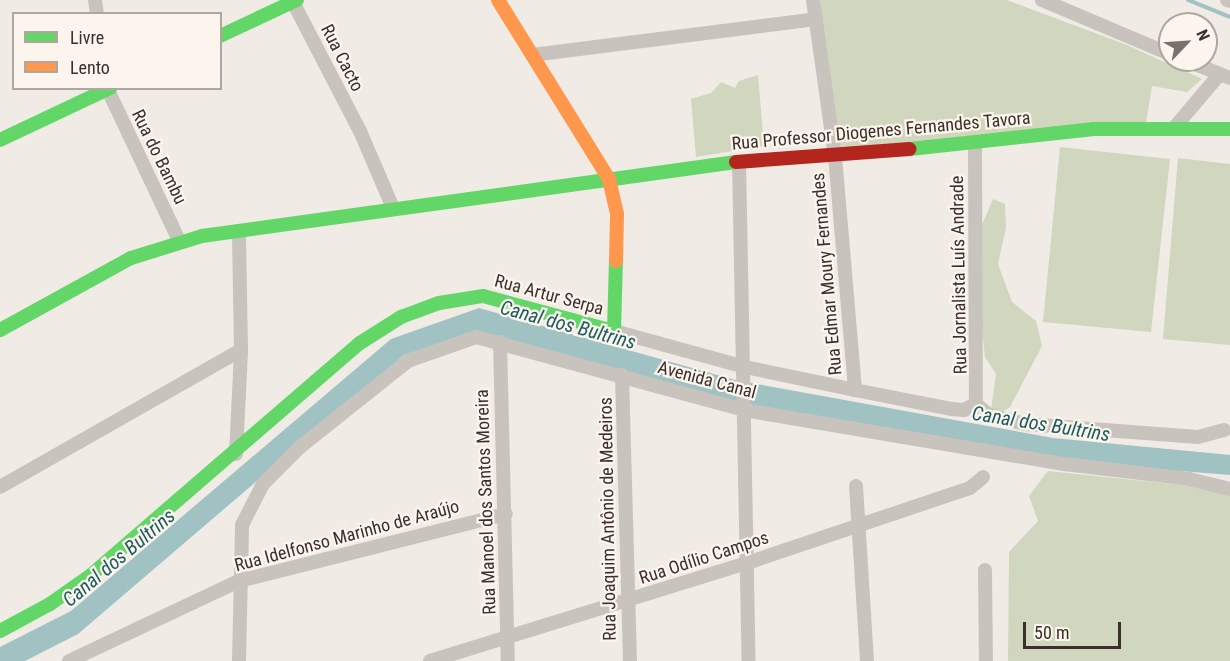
<!DOCTYPE html>
<html>
<head>
<meta charset="utf-8">
<style>
  body { margin:0 }
  #map { position:relative; width:1230px; height:661px; overflow:hidden; background:#f0ebe5; font-family:"Roboto Condensed",sans-serif }
  div>[style] { position:absolute }
  [style*='--x'] { left:calc(var(--x)*1px); top:calc(var(--y)*1px); width:calc(var(--w)*1px); rotate:calc(var(--a)*1deg) }
  .green>* { inset:0; background:#d1d6be }
  .water>* { inset:0; background:#a0c2c3 }
  .stream>* { height:4px; margin:-2px; padding:0 2px; transform-origin:2px; border-radius:2px; background:#a0c2c3 }
  .street>* { height:14px; margin:-7px; padding:0 7px; transform-origin:7px; border-radius:7px; background:#c9c3bd }
  .fast>* { height:14px; margin:-7px; padding:0 7px; transform-origin:7px; border-radius:7px; background:#63d668 }
  .slow>* { height:14px; margin:-7px; padding:0 7px; transform-origin:7px; border-radius:7px; background:#ff974d }
  .jam>* { height:14px; margin:-7px; padding:0 7px; transform-origin:7px; border-radius:7px; background:#b3261e }
  span { translate:-50% -50%; white-space:nowrap; text-align:center; line-height:1.15; -webkit-text-stroke:4.5px #fbf5ed; paint-order:stroke }
  .street-label { font-size:18px; color:#3b302a }
  .water-label { font-size:20px; color:#1c5b60; font-style:italic }
  .legend { position:absolute; left:12px; top:12px; width:210px; height:78px; box-sizing:border-box; background:#fbf5ed; border:2px solid #aea69f; margin:0; padding:8px 10px; list-style:none; font-size:18px; color:#3b302a }
  .legend li { display:flex; align-items:center; gap:12px; height:30px }
  .legend b { width:30px; border:2px solid #aea69f }
  .north { position:absolute; left:1158px; top:12px; width:60px; height:60px; box-sizing:border-box; background:#fbf5ed; border:2px solid #aea69f; border-radius:50%; rotate:65deg; font-size:16px; font-weight:700; line-height:24px; text-align:center; color:#3b302a }
  .north::after { content:''; display:block; margin:auto; width:21px; height:27px; background:#7a716b; clip-path:polygon(50% 0,100% 100%,50% 72%,0 100%) }
  .scale { position:absolute; left:1023px; top:622px; width:98px; height:27px; box-sizing:border-box; border:3px solid #3b302a; border-top:0; padding-left:8px; font-size:18px; line-height:21px; white-space:nowrap; color:#3b302a; -webkit-text-stroke:4px #fbf5ed; paint-order:stroke }
</style>
</head>
<body>
<div id="map">
  <div class="green">
    <div style="clip-path:polygon(820px 0,1007px 0,1127px 45px,1202px 79px,1187px 92px,1152px 86px,1146px 122px,835px 156px)"></div>
    <div style="clip-path:polygon(758px 75px,764px 146px,696px 157px,691px 99px,711px 93px,721px 82px,735px 88px,739px 81px)"></div>
    <div style="clip-path:polygon(1060px 147px,1170px 159px,1151px 332px,1043px 322px)"></div>
    <div style="clip-path:polygon(1178px 158px,1230px 164px,1230px 345px,1163px 339px)"></div>
    <div style="clip-path:polygon(993px 199px,1005px 204px,1006px 228px,998px 264px,1012px 302px,1036px 321px,1042px 346px,1010px 407px,1002px 412px,991px 410px,996px 374px,985px 357px,977px 283px,976px 239px)"></div>
    <div style="clip-path:polygon(1048px 471px,1230px 490px,1230px 661px,1008px 661px,1009px 552px,1038px 521px,1029px 496px)"></div>
  </div>
  <div class="water">
    <div style="clip-path:polygon(479px 308px,735px 380px,1053px 438px,1230px 455px,1230px 475px,1080px 463px,735px 403px,478px 332px,404px 355px,78px 634px,25px 661px,0 661px,0 647px,71px 611px,391px 339px)"></div>
  </div>
  <div class="stream">
    <div style="--x:1188;--y:0;--w:45;--a:22"></div>
  </div>
  <div class="street">
    <div style="--x:95;--y:0;--w:14;--a:82"></div>
    <div style="--x:813;--y:0;--w:158;--a:82"></div>
    <div style="--x:835;--y:156;--w:235;--a:85.1"></div>
    <div style="--x:1042;--y:0;--w:139;--a:22.9"></div>
    <div style="--x:1227;--y:0;--w:3;--a:18"></div>
    <div style="--x:293;--y:2;--w:145;--a:62.6"></div>
    <div style="--x:360;--y:131;--w:84;--a:66.8"></div>
    <div style="--x:532;--y:55;--w:286;--a:-7.2"></div>
    <div style="--x:1185;--y:60;--w:48;--a:21.8"></div>
    <div style="--x:107;--y:88;--w:168;--a:64.7"></div>
    <div style="--x:1174;--y:128;--w:70;--a:-49.7"></div>
    <div style="--x:975;--y:145;--w:259;--a:89.8"></div>
    <div style="--x:739;--y:162;--w:499;--a:88.9"></div>
    <div style="--x:614;--y:331;--w:136;--a:15.4"></div>
    <div style="--x:745;--y:367;--w:112;--a:11.8"></div>
    <div style="--x:855;--y:390;--w:99;--a:11.1"></div>
    <div style="--x:952;--y:409;--w:12;--a:5"></div>
    <div style="--x:964;--y:410;--w:13;--a:-27"></div>
    <div style="--x:500;--y:342;--w:319;--a:88.6"></div>
    <div style="--x:622;--y:375;--w:286;--a:88.4"></div>
    <div style="--x:976;--y:404;--w:17;--a:40"></div>
    <div style="--x:989;--y:415;--w:37;--a:14"></div>
    <div style="--x:1025;--y:424;--w:173;--a:4.3"></div>
    <div style="--x:1198;--y:437;--w:27;--a:-15"></div>
    <div style="--x:236;--y:454;--w:104;--a:-87.2"></div>
    <div style="--x:241;--y:350;--w:119;--a:-91"></div>
    <div style="--x:856;--y:486;--w:175;--a:86.4"></div>
    <div style="--x:0;--y:487;--w:277;--a:-29.6"></div>
    <div style="--x:985;--y:570;--w:91;--a:89.4"></div>
    <div style="--x:69;--y:661;--w:188;--a:-25.2"></div>
    <div style="--x:239;--y:581;--w:275;--a:-14.1"></div>
    <div style="--x:239;--y:661;--w:136;--a:-88.7"></div>
    <div style="--x:242;--y:525;--w:46;--a:-62.9"></div>
    <div style="--x:263;--y:484;--w:52;--a:-45"></div>
    <div style="--x:300;--y:447;--w:138;--a:-38.5"></div>
    <div style="--x:408;--y:361;--w:72;--a:-19.4"></div>
    <div style="--x:476;--y:337;--w:278;--a:15.2"></div>
    <div style="--x:744;--y:410;--w:325;--a:9.6"></div>
    <div style="--x:1064;--y:464;--w:126;--a:6.8"></div>
    <div style="--x:1189;--y:479;--w:42;--a:13.7"></div>
    <div style="--x:430;--y:661;--w:332;--a:-17.2"></div>
    <div style="--x:747;--y:563;--w:235;--a:-18.6"></div>
    <div style="--x:970;--y:488;--w:17;--a:-40"></div>
  </div>
  <div class="fast">
    <div style="--x:220;--y:36;--w:85;--a:-25.1"></div>
    <div style="--x:0;--y:140;--w:122;--a:-25.3"></div>
    <div style="--x:910;--y:149;--w:185;--a:-6.2"></div>
    <div style="--x:1094;--y:129;--w:136;--a:0"></div>
    <div style="--x:0;--y:330;--w:149;--a:-28.8"></div>
    <div style="--x:131;--y:258;--w:74;--a:-17.2"></div>
    <div style="--x:202;--y:236;--w:539;--a:-7.89"></div>
    <div style="--x:0;--y:631;--w:57;--a:-28.4"></div>
    <div style="--x:50;--y:604;--w:50;--a:-35.3"></div>
    <div style="--x:91;--y:575;--w:355;--a:-40.8"></div>
    <div style="--x:360;--y:343;--w:49;--a:-32.4"></div>
    <div style="--x:401;--y:317;--w:40;--a:-20.2"></div>
    <div style="--x:439;--y:303;--w:45;--a:-9"></div>
    <div style="--x:483;--y:296;--w:136;--a:15"></div>
    <div style="--x:614;--y:331;--w:70;--a:-88.4"></div>
  </div>
  <div class="slow">
    <div style="--x:498;--y:0;--w:211;--a:58.2"></div>
    <div style="--x:609;--y:179;--w:36;--a:77"></div>
    <div style="--x:617;--y:214;--w:47;--a:91.2"></div>
  </div>
  <div class="jam">
    <div style="--x:736;--y:162;--w:174;--a:-4.3"></div>
  </div>
  <div class="street-label">
    <span style="left:342px;top:58px;rotate:63deg">Rua Cacto</span>
    <span style="left:881px;top:131px;rotate:-5deg">Rua Professor Diogenes Fernandes Tavora</span>
    <span style="left:159px;top:157px;rotate:64deg">Rua do Bambu</span>
    <span style="left:827px;top:274px;rotate:-95deg">Rua Edmar Moury Fernandes</span>
    <span style="left:959px;top:275px;rotate:-91deg">Rua Jornalista Luís Andrade</span>
    <span style="left:549px;top:295px;rotate:15deg">Rua Artur Serpa</span>
    <span style="left:707px;top:380px;rotate:15deg">Avenida Canal</span>
    <span style="left:486px;top:502px;rotate:-92deg">Rua Manoel dos Santos Moreira</span>
    <span style="left:608px;top:519px;rotate:-91deg">Rua Joaquim Antônio de Medeiros</span>
    <span style="left:347px;top:536px;rotate:-15deg">Rua Idelfonso Marinho de Araújo</span>
    <span style="left:704px;top:558px;rotate:-18deg">Rua Odílio Campos</span>
  </div>
  <div class="water-label">
    <span style="left:568px;top:325px;rotate:15deg">Canal dos Bultrins</span>
    <span style="left:1041px;top:424px;rotate:9deg">Canal dos Bultrins</span>
    <span style="left:119px;top:558px;rotate:-40deg">Canal dos Bultrins</span>
  </div>
  <ul class="legend">
  <li><b style="height:8px;background:#63d668"></b>Livre</li>
  <li><b style="height:8px;background:#ff974d"></b>Lento</li>
  </ul>
  <div class="north">N</div>
  <div class="scale">50 m</div>
</div>
</body>
</html>
